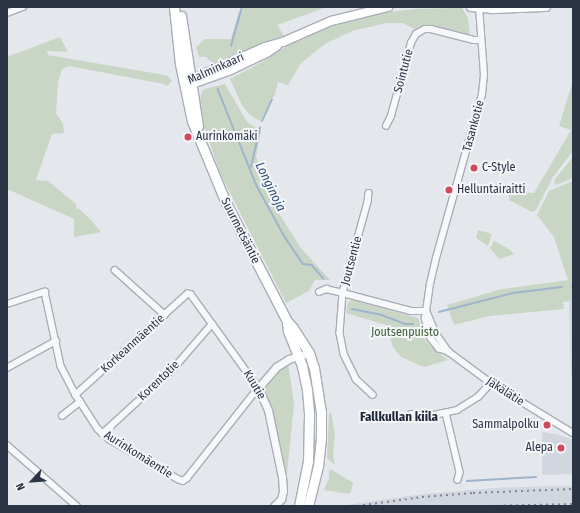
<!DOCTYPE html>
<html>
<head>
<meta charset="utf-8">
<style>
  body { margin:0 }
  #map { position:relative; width:580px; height:513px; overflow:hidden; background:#e4e7ec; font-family:"Fira Sans Condensed",sans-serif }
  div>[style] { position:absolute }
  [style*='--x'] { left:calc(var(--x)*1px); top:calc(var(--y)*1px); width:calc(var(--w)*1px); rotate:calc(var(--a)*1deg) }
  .built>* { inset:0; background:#d2d6de }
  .green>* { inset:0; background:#c9d6c5 }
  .stream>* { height:1.5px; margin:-0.75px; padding:0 0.75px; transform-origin:0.75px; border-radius:0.75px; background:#9fb4cc }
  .roads { filter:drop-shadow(1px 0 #a9aeb7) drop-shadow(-1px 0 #a9aeb7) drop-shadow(0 1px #a9aeb7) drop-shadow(0 -1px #a9aeb7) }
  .minor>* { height:5.5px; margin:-2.75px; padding:0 2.75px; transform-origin:2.75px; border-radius:2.75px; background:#f7f8fa }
  .tertiary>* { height:7px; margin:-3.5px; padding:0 3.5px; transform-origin:3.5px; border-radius:3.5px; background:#f7f8fa }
  .secondary>* { height:8px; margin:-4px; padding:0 4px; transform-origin:4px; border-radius:4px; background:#fff }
  .primary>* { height:9px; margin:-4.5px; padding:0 4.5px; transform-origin:4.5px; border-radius:4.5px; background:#fff }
  .rail>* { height:1.5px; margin-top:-0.75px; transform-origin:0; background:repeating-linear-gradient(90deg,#7d8696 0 2px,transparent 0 6px) }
  .dots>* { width:11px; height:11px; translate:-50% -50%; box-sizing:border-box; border:2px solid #f4f6f9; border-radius:50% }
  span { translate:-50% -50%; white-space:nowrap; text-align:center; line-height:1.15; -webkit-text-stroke:4px #f4f6f9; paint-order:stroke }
  .street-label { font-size:12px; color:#2b3445 }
  .poi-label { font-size:12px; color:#2b3445 }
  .left { translate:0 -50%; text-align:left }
  .right { translate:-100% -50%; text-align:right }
  .park-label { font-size:12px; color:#3f6138 }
  .water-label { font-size:13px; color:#34527a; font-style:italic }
  .neighbourhood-label { font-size:13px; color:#1d2536; font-weight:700 }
  .frame { position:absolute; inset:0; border:8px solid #2b3445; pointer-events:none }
  .north { position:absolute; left:12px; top:461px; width:40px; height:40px; -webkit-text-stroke:3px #f4f6f9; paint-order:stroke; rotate:244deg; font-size:11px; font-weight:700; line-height:16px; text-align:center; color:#2b3445 }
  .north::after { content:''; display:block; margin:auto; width:14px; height:18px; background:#2b3445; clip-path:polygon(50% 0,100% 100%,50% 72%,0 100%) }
</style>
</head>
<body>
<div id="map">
  <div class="built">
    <div style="clip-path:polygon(573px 301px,573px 381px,571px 374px,569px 302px)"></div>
    <div style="clip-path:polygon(542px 432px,560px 435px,573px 440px,573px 474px,542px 475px)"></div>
    <div style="clip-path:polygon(551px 486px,573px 486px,573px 506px,339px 506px,424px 494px,495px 488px)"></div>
  </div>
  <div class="green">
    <div style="clip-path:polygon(244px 7px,327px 7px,277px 25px,285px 37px,215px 66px,206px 57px,199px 57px,196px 47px,205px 39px,231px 39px,239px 11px,242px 12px)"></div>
    <div style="clip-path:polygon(455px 8px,462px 8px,468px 18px,470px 36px,431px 25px,416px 30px,403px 23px,387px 23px,352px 31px,325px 44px,301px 63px,288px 85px,278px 82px,275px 94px,260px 121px,250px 115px,242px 105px,230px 79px,262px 62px,295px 41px,327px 28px,382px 13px,414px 9px)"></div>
    <div style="clip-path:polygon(60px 37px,68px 52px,47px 51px,48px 55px,159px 74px,168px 76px,172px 81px,167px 86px,164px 84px,69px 66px,62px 69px,58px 82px,56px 113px,63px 124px,64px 133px,52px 134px,36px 180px,48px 181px,76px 204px,76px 210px,78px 208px,90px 219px,101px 232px,74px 237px,74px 219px,7px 189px,7px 57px)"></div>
    <div style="clip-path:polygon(573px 81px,573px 151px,553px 177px,536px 210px,532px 212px,509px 200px,509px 195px,511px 192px,534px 193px,571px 130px,559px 126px)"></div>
    <div style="clip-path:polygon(225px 84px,247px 122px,261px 131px,256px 157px,277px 210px,300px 247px,330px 280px,315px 280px,309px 291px,286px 303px,220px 173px,204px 126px,200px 103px,201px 94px,204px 89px)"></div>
    <div style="clip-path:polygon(573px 157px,573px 178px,556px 185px,554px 182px,555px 179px)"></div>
    <div style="clip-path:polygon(573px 181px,573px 301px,563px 302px,564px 309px,489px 316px,454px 325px,447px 305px,502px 289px,568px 280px,554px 237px,537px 215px,549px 191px)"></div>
    <div style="clip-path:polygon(478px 230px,492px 234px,488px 246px,476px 238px)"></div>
    <div style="clip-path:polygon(494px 241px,509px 249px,514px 254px,499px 259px,490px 248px)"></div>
    <div style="clip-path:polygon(352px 300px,418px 318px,426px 342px,448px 360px,424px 367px,401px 357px,393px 347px,386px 325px,346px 313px,348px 302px)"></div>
    <div style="clip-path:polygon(288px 363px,294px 404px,287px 473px,284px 473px,263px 388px,263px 385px,277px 370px)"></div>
    <div style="clip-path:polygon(331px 412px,335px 434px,333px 457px,335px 465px,327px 458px,329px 414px)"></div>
    <div style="clip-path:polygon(329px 470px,332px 470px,352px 482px,353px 483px,351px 492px,349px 494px,324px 490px,329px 478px)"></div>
  </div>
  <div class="stream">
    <div style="--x:231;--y:46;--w:41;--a:-74.2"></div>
    <div style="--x:218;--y:89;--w:105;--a:68.1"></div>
    <div style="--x:257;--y:186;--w:58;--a:61.2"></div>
    <div style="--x:285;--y:237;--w:32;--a:56"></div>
    <div style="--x:303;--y:264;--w:9;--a:6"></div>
    <div style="--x:312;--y:265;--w:18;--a:49"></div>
    <div style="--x:262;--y:121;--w:23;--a:-65"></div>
    <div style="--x:251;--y:167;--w:40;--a:-77"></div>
    <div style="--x:572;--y:286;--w:1;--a:0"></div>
    <div style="--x:352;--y:309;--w:31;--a:11"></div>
    <div style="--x:382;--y:315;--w:25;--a:21"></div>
    <div style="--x:405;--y:324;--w:8;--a:0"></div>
    <div style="--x:439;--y:312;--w:76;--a:-14.4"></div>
    <div style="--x:513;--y:293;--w:49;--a:-7"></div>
    <div style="--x:467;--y:481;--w:69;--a:-3.3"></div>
  </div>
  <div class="roads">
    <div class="minor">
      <div style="--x:7;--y:13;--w:17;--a:-21"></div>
      <div style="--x:386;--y:126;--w:11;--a:-63"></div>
      <div style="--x:391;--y:116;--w:76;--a:-74.7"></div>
      <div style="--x:411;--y:43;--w:10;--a:-61"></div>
      <div style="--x:416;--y:34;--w:10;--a:-29"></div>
      <div style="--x:425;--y:29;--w:6;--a:0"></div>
      <div style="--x:431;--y:29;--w:44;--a:14.3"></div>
      <div style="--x:474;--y:40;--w:7;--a:0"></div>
      <div style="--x:369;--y:193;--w:9;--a:96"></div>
      <div style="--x:368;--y:202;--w:94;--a:105.4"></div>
      <div style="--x:343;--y:293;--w:70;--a:14.8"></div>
      <div style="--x:411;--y:311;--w:15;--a:0"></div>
      <div style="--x:115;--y:270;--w:67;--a:42"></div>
      <div style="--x:319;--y:292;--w:8;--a:-23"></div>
      <div style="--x:326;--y:289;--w:17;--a:13"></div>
      <div style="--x:343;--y:293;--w:40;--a:94.3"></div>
      <div style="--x:340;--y:333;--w:21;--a:79"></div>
      <div style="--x:344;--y:354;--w:28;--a:64"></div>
      <div style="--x:356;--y:379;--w:23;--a:43"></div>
      <div style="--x:7;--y:304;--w:40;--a:-18"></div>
      <div style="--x:45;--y:292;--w:76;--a:77.8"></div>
      <div style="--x:61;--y:366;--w:33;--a:63"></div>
      <div style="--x:76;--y:395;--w:40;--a:57.1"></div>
      <div style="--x:98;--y:429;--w:15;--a:42"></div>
      <div style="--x:109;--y:439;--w:80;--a:30.1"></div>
      <div style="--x:178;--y:479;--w:5;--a:22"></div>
      <div style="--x:183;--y:481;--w:5;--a:-37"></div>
      <div style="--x:187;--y:478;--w:115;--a:-51.7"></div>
      <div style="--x:258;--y:388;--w:115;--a:-125.8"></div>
      <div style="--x:191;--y:295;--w:3;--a:-162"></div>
      <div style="--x:188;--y:294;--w:151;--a:138"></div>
      <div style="--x:427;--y:312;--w:25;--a:67"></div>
      <div style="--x:437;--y:335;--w:21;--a:55"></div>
      <div style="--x:449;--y:352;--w:52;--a:36.4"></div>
      <div style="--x:491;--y:383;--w:96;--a:31.4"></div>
      <div style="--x:449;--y:352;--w:10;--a:-163"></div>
      <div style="--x:439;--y:349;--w:13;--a:-129"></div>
      <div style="--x:431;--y:339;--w:21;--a:-107"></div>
      <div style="--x:425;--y:319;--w:35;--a:-82"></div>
      <div style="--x:430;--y:284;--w:27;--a:-77"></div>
      <div style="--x:436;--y:258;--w:170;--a:-74.3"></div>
      <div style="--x:482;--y:94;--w:19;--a:-84"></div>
      <div style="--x:484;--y:75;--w:68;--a:-94.2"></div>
      <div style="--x:7;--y:368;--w:56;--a:-28.9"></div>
      <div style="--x:446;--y:413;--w:61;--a:76.7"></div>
      <div style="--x:460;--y:472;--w:8;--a:104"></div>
      <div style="--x:411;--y:414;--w:18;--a:6"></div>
      <div style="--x:429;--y:416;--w:29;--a:-12"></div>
      <div style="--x:457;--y:410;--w:25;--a:-32"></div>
      <div style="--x:478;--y:397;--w:19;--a:-47"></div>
      <div style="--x:62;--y:416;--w:23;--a:-38"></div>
      <div style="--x:102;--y:434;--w:98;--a:-42.5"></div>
      <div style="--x:174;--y:368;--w:58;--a:-49.2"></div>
      <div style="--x:7;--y:445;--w:93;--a:41.1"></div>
    </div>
    <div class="tertiary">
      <div style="--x:274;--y:506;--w:10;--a:-45"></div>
      <div style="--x:281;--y:499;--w:8;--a:-76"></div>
      <div style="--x:283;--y:491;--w:14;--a:-94"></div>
      <div style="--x:282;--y:477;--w:68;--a:-101.8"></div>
      <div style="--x:268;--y:410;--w:24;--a:-114"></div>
      <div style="--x:258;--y:388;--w:28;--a:-49"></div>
      <div style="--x:276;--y:367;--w:15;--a:-32"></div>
      <div style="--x:289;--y:359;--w:21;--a:-17"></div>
    </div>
    <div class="secondary">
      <div style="--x:471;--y:7;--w:21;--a:5"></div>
      <div style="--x:492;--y:9;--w:54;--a:-2.1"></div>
      <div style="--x:186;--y:82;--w:86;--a:-23.9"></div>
      <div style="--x:265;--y:47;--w:19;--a:-16"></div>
      <div style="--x:283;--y:42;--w:52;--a:-23.6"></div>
      <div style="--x:331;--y:21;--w:59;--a:-13.8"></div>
      <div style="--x:185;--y:84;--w:7;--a:0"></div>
      <div style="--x:192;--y:84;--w:41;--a:-19.7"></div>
      <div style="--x:231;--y:70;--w:41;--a:-25.9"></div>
      <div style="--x:268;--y:52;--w:11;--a:-34"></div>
    </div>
    <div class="primary">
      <div style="--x:174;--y:7;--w:57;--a:84"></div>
      <div style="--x:180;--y:64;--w:58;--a:78.1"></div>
      <div style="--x:192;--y:121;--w:89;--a:67.5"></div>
      <div style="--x:226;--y:203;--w:133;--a:62.7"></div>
      <div style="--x:287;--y:321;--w:9;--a:49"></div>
      <div style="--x:293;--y:328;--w:30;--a:57"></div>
      <div style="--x:309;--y:353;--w:16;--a:72"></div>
      <div style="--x:314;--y:368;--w:45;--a:81"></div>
      <div style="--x:321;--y:412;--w:26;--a:90"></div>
      <div style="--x:321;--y:438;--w:28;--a:96"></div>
      <div style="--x:318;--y:466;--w:41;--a:104"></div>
      <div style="--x:181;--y:16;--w:111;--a:81.2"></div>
      <div style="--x:287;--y:322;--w:9;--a:84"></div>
      <div style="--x:288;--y:331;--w:38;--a:68"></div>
      <div style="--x:302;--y:366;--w:25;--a:78"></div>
      <div style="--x:307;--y:390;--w:25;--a:85"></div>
      <div style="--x:309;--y:415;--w:46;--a:91.2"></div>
      <div style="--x:308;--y:461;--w:46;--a:101.3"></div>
    </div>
  </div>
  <div class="rail">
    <div style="--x:357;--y:506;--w:66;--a:-7.9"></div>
    <div style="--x:422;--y:497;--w:51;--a:-4.5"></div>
    <div style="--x:473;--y:493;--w:100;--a:-2.3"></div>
    <div style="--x:492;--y:506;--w:81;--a:-1.4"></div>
  </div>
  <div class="dots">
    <div style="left:188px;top:137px;background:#d1495b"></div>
    <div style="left:474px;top:168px;background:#d1495b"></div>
    <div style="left:449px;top:190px;background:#d1495b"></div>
    <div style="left:547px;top:425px;background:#d1495b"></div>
    <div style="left:561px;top:448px;background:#d1495b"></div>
  </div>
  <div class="street-label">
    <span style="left:216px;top:69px;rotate:-24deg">Malminkaari</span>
    <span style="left:404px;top:71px;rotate:-75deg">Sointutie</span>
    <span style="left:474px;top:126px;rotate:-75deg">Tasankotie</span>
    <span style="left:240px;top:231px;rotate:63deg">Suurmetsäntie</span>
    <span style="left:352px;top:261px;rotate:-75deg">Joutsentie</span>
    <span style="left:133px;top:344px;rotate:-42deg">Korkeanmäentie</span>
    <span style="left:159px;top:381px;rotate:-44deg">Korentotie</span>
    <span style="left:254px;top:385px;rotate:59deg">Kuutie</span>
    <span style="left:505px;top:392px;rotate:33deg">Jäkälätie</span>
    <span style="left:138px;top:455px;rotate:32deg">Aurinkomäentie</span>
  </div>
  <div class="poi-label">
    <span class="left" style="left:196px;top:137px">Aurinkomäki</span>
    <span class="left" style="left:482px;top:168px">C-Style</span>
    <span class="left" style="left:457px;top:190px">Helluntairaitti</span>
    <span class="right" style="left:539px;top:425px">Sammalpolku</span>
    <span class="right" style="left:553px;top:448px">Alepa</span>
  </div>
  <div class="park-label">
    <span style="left:405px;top:333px">Joutsenpuisto</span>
  </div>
  <div class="water-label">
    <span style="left:270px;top:187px;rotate:64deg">Longinoja</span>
  </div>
  <div class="neighbourhood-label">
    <span style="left:399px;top:417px">Fallkullan kiila</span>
  </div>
  <div class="frame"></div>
  <div class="north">N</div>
</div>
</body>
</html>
